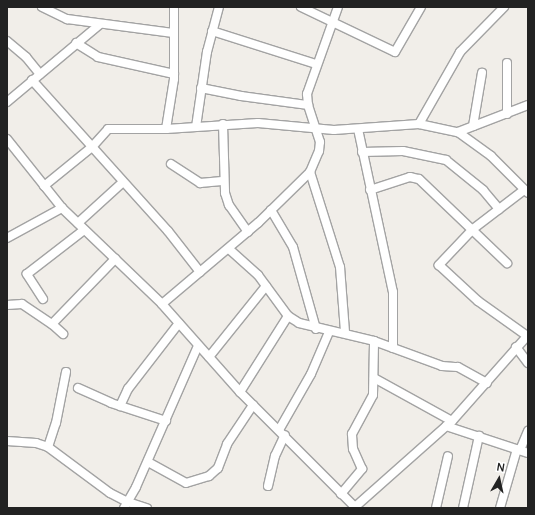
<!DOCTYPE html>
<html>
<head>
<meta charset="utf-8">
<style>
  body { margin:0 }
  #map { position:relative; width:535px; height:515px; overflow:hidden; background:#f1eee9; font-family:Manrope,sans-serif }
  div>[style] { position:absolute }
  [style*='--x'] { left:calc(var(--x)*1px); top:calc(var(--y)*1px); width:calc(var(--w)*1px); rotate:calc(var(--a)*1deg) }
  .roads { filter:drop-shadow(1px 0 #a3a3a3) drop-shadow(-1px 0 #a3a3a3) drop-shadow(0 1px #a3a3a3) drop-shadow(0 -1px #a3a3a3) }
  .minor>* { height:8px; margin:-4px; padding:0 4px; transform-origin:4px; border-radius:4px; background:#fff }
  span { translate:-50% -50%; white-space:nowrap; text-align:center; line-height:1.15; -webkit-text-stroke:3.5px #fff; paint-order:stroke }
  .frame { position:absolute; inset:0; border:8px solid #222; pointer-events:none }
  .north { position:absolute; left:479px; top:459px; width:40px; height:40px; -webkit-text-stroke:3px #fff; paint-order:stroke; rotate:9deg; font-size:11px; font-weight:700; line-height:16px; text-align:center; color:#222 }
  .north::after { content:''; display:block; margin:auto; width:14px; height:18px; background:#222; clip-path:polygon(50% 0,100% 100%,50% 72%,0 100%) }
</style>
</head>
<body>
<div id="map">
  <div class="roads">
    <div class="minor">
      <div style="--x:42;--y:7;--w:28;--a:26"></div>
      <div style="--x:67;--y:19;--w:107;--a:7.5"></div>
      <div style="--x:301;--y:7;--w:104;--a:25.6"></div>
      <div style="--x:395;--y:52;--w:52;--a:-60"></div>
      <div style="--x:212;--y:31;--w:109;--a:17.6"></div>
      <div style="--x:7;--y:41;--w:25;--a:40"></div>
      <div style="--x:26;--y:57;--w:22;--a:51"></div>
      <div style="--x:76;--y:43;--w:26;--a:32"></div>
      <div style="--x:98;--y:57;--w:78;--a:12.6"></div>
      <div style="--x:32;--y:80;--w:203;--a:48"></div>
      <div style="--x:168;--y:231;--w:52;--a:52"></div>
      <div style="--x:201;--y:88;--w:41;--a:11.3"></div>
      <div style="--x:241;--y:96;--w:68;--a:7.7"></div>
      <div style="--x:7;--y:102;--w:120;--a:-39.9"></div>
      <div style="--x:507;--y:114;--w:51;--a:-90"></div>
      <div style="--x:223;--y:124;--w:69;--a:88.3"></div>
      <div style="--x:225;--y:193;--w:13;--a:72"></div>
      <div style="--x:229;--y:205;--w:33;--a:55"></div>
      <div style="--x:419;--y:124;--w:83;--a:-60.3"></div>
      <div style="--x:460;--y:52;--w:63;--a:-45.6"></div>
      <div style="--x:473;--y:126;--w:54;--a:-80.4"></div>
      <div style="--x:196;--y:127;--w:76;--a:-81.7"></div>
      <div style="--x:207;--y:52;--w:47;--a:-75.1"></div>
      <div style="--x:166;--y:129;--w:51;--a:-80.9"></div>
      <div style="--x:174;--y:79;--w:72;--a:-90"></div>
      <div style="--x:358;--y:129;--w:167;--a:77.9"></div>
      <div style="--x:393;--y:292;--w:56;--a:90"></div>
      <div style="--x:458;--y:132;--w:75;--a:-21.1"></div>
      <div style="--x:7;--y:139;--w:88;--a:51.4"></div>
      <div style="--x:62;--y:208;--w:139;--a:43.8"></div>
      <div style="--x:162;--y:304;--w:118;--a:48.4"></div>
      <div style="--x:240;--y:392;--w:164;--a:45"></div>
      <div style="--x:362;--y:152;--w:41;--a:-1.4"></div>
      <div style="--x:403;--y:151;--w:44;--a:11.8"></div>
      <div style="--x:446;--y:160;--w:48;--a:39"></div>
      <div style="--x:483;--y:190;--w:25;--a:50"></div>
      <div style="--x:171;--y:164;--w:35;--a:33"></div>
      <div style="--x:200;--y:183;--w:22;--a:-5"></div>
      <div style="--x:310;--y:172;--w:100;--a:72.5"></div>
      <div style="--x:340;--y:267;--w:65;--a:85.6"></div>
      <div style="--x:44;--y:186;--w:62;--a:-39.1"></div>
      <div style="--x:92;--y:147;--w:24;--a:-48"></div>
      <div style="--x:108;--y:129;--w:58;--a:0"></div>
      <div style="--x:166;--y:129;--w:92;--a:-3.7"></div>
      <div style="--x:258;--y:123;--w:76;--a:5.3"></div>
      <div style="--x:334;--y:130;--w:85;--a:-4"></div>
      <div style="--x:419;--y:124;--w:40;--a:12"></div>
      <div style="--x:458;--y:132;--w:41;--a:36"></div>
      <div style="--x:491;--y:156;--w:52;--a:45"></div>
      <div style="--x:370;--y:190;--w:42;--a:-18"></div>
      <div style="--x:410;--y:177;--w:9;--a:13"></div>
      <div style="--x:419;--y:179;--w:122;--a:43.7"></div>
      <div style="--x:524;--y:190;--w:64;--a:142.6"></div>
      <div style="--x:473;--y:229;--w:50;--a:133.4"></div>
      <div style="--x:439;--y:265;--w:53;--a:42.7"></div>
      <div style="--x:478;--y:301;--w:60;--a:35.5"></div>
      <div style="--x:271;--y:210;--w:43;--a:59.3"></div>
      <div style="--x:293;--y:247;--w:85;--a:74.3"></div>
      <div style="--x:78;--y:223;--w:59;--a:-42.3"></div>
      <div style="--x:7;--y:238;--w:63;--a:-28.6"></div>
      <div style="--x:229;--y:249;--w:39;--a:42"></div>
      <div style="--x:258;--y:275;--w:51;--a:53.8"></div>
      <div style="--x:288;--y:316;--w:13;--a:32"></div>
      <div style="--x:299;--y:323;--w:77;--a:13.5"></div>
      <div style="--x:374;--y:341;--w:72;--a:20.2"></div>
      <div style="--x:442;--y:366;--w:16;--a:4"></div>
      <div style="--x:458;--y:367;--w:33;--a:29"></div>
      <div style="--x:43;--y:299;--w:30;--a:-123"></div>
      <div style="--x:27;--y:274;--w:72;--a:-37.7"></div>
      <div style="--x:162;--y:304;--w:126;--a:-40.2"></div>
      <div style="--x:258;--y:223;--w:73;--a:-44.4"></div>
      <div style="--x:310;--y:172;--w:23;--a:-67"></div>
      <div style="--x:319;--y:151;--w:9;--a:-84"></div>
      <div style="--x:320;--y:142;--w:39;--a:-108"></div>
      <div style="--x:308;--y:105;--w:11;--a:-95"></div>
      <div style="--x:307;--y:94;--w:92;--a:-70.4"></div>
      <div style="--x:7;--y:305;--w:15;--a:-4"></div>
      <div style="--x:22;--y:304;--w:36;--a:34"></div>
      <div style="--x:52;--y:324;--w:15;--a:42"></div>
      <div style="--x:52;--y:324;--w:91;--a:-45.9"></div>
      <div style="--x:516;--y:347;--w:20;--a:53"></div>
      <div style="--x:209;--y:357;--w:91;--a:-51.2"></div>
      <div style="--x:374;--y:378;--w:89;--a:28.9"></div>
      <div style="--x:78;--y:388;--w:36;--a:24"></div>
      <div style="--x:111;--y:403;--w:58;--a:18.1"></div>
      <div style="--x:240;--y:392;--w:90;--a:-57.7"></div>
      <div style="--x:120;--y:406;--w:19;--a:-65"></div>
      <div style="--x:128;--y:389;--w:83;--a:-52.3"></div>
      <div style="--x:446;--y:426;--w:86;--a:18.2"></div>
      <div style="--x:279;--y:430;--w:64;--a:-60.3"></div>
      <div style="--x:311;--y:374;--w:46;--a:-66.8"></div>
      <div style="--x:7;--y:441;--w:29;--a:4"></div>
      <div style="--x:36;--y:443;--w:13;--a:18"></div>
      <div style="--x:48;--y:447;--w:77;--a:36.6"></div>
      <div style="--x:110;--y:493;--w:20;--a:27"></div>
      <div style="--x:128;--y:502;--w:20;--a:18"></div>
      <div style="--x:48;--y:447;--w:25;--a:-72"></div>
      <div style="--x:56;--y:423;--w:52;--a:-78.9"></div>
      <div style="--x:520;--y:450;--w:21;--a:-67"></div>
      <div style="--x:148;--y:462;--w:43;--a:28.9"></div>
      <div style="--x:186;--y:483;--w:24;--a:-17"></div>
      <div style="--x:209;--y:476;--w:12;--a:-42"></div>
      <div style="--x:218;--y:468;--w:26;--a:-69"></div>
      <div style="--x:227;--y:444;--w:47;--a:-56.3"></div>
      <div style="--x:268;--y:486;--w:31;--a:-77"></div>
      <div style="--x:275;--y:456;--w:23;--a:-65"></div>
      <div style="--x:341;--y:494;--w:33;--a:-50"></div>
      <div style="--x:362;--y:469;--w:22;--a:-114"></div>
      <div style="--x:353;--y:449;--w:15;--a:-94"></div>
      <div style="--x:352;--y:434;--w:44;--a:-61.7"></div>
      <div style="--x:373;--y:395;--w:54;--a:-88.9"></div>
      <div style="--x:355;--y:507;--w:130;--a:-41.6"></div>
      <div style="--x:452;--y:421;--w:115;--a:-48.5"></div>
      <div style="--x:124;--y:508;--w:24;--a:-60"></div>
      <div style="--x:136;--y:487;--w:154;--a:-66.3"></div>
      <div style="--x:436;--y:508;--w:53;--a:-77"></div>
      <div style="--x:463;--y:508;--w:74;--a:-77.5"></div>
      <div style="--x:500;--y:508;--w:61;--a:-73.9"></div>
    </div>
  </div>
  <div class="frame"></div>
  <div class="north">N</div>
</div>
</body>
</html>
